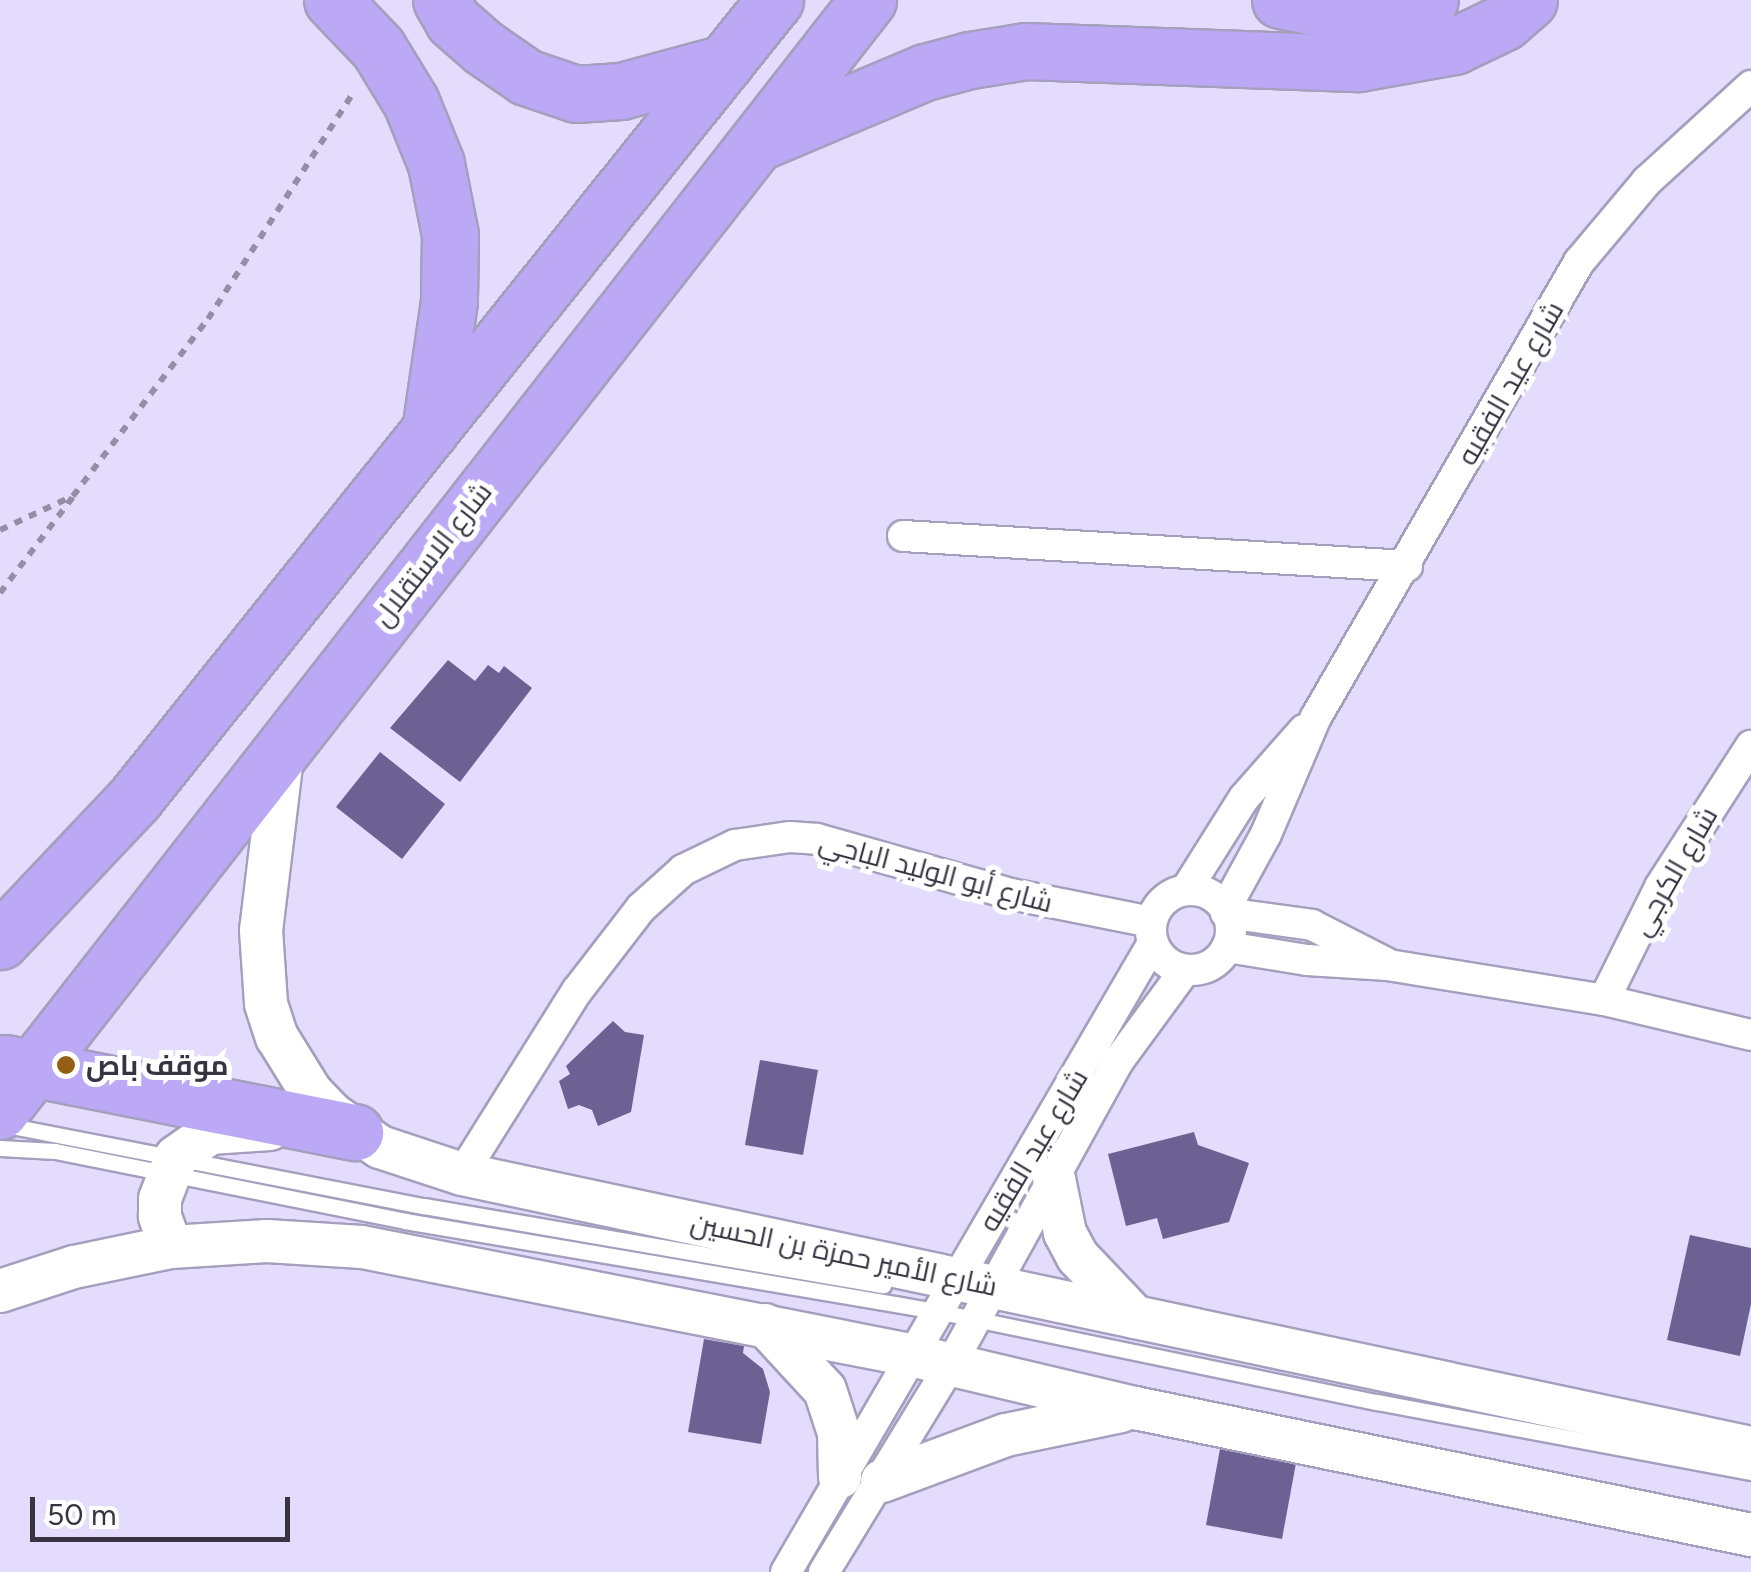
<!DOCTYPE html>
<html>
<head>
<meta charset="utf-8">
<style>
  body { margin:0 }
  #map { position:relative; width:1751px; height:1572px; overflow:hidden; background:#e3dcfd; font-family:Figtree,Cairo,sans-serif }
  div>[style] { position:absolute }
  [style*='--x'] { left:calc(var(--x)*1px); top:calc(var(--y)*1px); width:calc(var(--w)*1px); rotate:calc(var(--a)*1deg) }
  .building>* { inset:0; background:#6d6193 }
  .path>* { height:6px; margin-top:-3px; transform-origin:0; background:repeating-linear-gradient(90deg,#948fa6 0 8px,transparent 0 16px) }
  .roads { filter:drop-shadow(2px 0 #a59fbe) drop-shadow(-2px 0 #a59fbe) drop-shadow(0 2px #a59fbe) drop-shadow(0 -2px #a59fbe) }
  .lane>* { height:15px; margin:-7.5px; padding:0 7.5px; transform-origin:7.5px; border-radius:7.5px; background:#fff }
  .street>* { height:30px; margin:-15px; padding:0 15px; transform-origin:15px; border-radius:15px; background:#fff }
  .street>.ring { margin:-15px; padding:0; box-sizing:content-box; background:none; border:30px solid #fff; border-radius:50% }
  .secondary>* { height:42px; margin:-21px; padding:0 21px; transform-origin:21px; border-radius:21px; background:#fff }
  .highway>* { height:55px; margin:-27.5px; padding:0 27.5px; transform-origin:27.5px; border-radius:27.5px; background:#bba9f6 }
  .dots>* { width:28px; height:28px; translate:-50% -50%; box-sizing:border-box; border:5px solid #fff; border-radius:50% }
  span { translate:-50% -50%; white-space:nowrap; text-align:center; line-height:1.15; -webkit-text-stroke:10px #fff; paint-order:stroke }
  .street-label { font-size:28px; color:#373441 }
  .poi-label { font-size:28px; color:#373441; font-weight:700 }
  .left { translate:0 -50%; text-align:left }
  .scale { position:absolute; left:30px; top:1497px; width:260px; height:45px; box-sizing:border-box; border:5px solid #373441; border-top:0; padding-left:12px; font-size:30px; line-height:35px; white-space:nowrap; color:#373441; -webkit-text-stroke:8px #fff; paint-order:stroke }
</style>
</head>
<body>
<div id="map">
  <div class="building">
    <div style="clip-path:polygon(448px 660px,475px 681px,488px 665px,499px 673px,504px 666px,532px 688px,460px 782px,390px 728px)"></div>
    <div style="clip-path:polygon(380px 752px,445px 804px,402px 859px,336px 807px)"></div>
    <div style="clip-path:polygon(613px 1021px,625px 1032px,644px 1035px,631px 1112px,598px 1126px,592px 1110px,579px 1105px,568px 1109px,559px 1081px,570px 1074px,566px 1066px)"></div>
    <div style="clip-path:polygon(760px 1060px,818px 1070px,803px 1155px,745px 1145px)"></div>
    <div style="clip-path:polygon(1194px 1132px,1198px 1145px,1249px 1163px,1229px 1222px,1163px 1239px,1157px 1218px,1126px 1226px,1108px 1154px)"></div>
    <div style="clip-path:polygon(1690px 1235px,1751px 1248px,1751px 1304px,1740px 1356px,1667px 1340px)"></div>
    <div style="clip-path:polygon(704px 1339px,744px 1346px,743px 1353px,763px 1369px,770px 1392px,761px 1444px,688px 1432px)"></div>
    <div style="clip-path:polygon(1220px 1449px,1296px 1463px,1282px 1539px,1206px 1525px)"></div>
  </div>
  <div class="path">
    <div style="--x:0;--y:530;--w:81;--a:-25"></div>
    <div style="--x:73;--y:496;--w:223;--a:-52.7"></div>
    <div style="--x:208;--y:319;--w:269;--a:-57.3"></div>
    <div style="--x:0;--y:593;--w:121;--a:-52.8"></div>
  </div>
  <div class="roads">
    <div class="lane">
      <div style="--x:6;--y:1125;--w:426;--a:11"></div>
      <div style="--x:424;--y:1206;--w:466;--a:9.8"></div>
      <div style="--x:0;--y:1148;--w:55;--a:3.1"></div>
      <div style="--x:55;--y:1151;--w:357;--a:11.3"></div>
      <div style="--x:405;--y:1221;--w:539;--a:9.62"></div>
      <div style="--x:936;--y:1311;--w:450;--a:11.7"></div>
      <div style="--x:1377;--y:1402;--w:380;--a:10.6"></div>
    </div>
    <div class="street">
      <div style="--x:903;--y:536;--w:505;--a:3.41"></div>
      <div class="ring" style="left:1151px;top:890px;width:50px;height:50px"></div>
      <div style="--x:1186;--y:890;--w:109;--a:-57.8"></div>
      <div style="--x:1244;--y:798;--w:91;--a:-48.6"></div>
      <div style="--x:1225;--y:909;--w:85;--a:-61.3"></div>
      <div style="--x:1266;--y:834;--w:127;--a:-66.9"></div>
      <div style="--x:1316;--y:717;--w:526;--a:-59.97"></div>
      <div style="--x:1579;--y:262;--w:106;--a:-50"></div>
      <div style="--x:1647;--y:181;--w:141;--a:-42.4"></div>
      <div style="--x:1226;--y:913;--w:87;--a:7.9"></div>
      <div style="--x:1312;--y:925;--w:83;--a:27.2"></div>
      <div style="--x:1227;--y:947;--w:81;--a:9.2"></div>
      <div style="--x:1307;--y:960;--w:81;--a:3.5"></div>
      <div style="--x:1388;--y:965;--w:219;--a:9.2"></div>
      <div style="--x:1604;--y:1000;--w:151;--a:13.4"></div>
      <div style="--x:1604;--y:1000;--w:126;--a:-63.6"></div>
      <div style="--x:1660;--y:887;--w:168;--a:-57.2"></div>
      <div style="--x:462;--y:1174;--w:216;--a:-57.9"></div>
      <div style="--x:577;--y:991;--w:105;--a:-52.4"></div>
      <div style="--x:641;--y:908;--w:57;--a:-42.1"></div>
      <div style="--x:683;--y:870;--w:58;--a:-25.7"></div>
      <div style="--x:735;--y:845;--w:56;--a:-8.3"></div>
      <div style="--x:790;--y:837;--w:27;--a:4"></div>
      <div style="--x:817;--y:839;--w:202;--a:15.8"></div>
      <div style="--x:1011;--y:894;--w:143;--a:11.3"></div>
      <div style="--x:786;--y:1572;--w:728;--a:-59.74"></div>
      <div style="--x:824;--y:1572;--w:244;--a:-58.6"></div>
      <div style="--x:951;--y:1364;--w:347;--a:-61.1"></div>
      <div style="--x:1119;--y:1060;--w:112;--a:-53.7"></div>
    </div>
    <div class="secondary">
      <div style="--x:283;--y:749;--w:182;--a:96.9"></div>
      <div style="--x:261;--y:930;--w:74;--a:86.1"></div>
      <div style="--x:266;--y:1004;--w:35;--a:72"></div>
      <div style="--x:277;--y:1037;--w:65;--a:58.3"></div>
      <div style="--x:311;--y:1092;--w:30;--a:46"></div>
      <div style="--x:332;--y:1114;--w:58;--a:34.5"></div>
      <div style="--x:380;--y:1147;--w:86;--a:18.2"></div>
      <div style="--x:462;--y:1174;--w:1318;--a:12"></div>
      <div style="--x:1054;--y:1179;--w:55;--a:78.5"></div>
      <div style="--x:1065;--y:1233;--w:27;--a:62"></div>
      <div style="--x:1078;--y:1257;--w:83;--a:46.5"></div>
      <div style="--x:171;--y:1247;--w:33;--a:-110"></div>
      <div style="--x:160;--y:1216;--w:17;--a:-90"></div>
      <div style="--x:160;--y:1199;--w:45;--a:-69.1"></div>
      <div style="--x:176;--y:1157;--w:42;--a:-35.2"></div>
      <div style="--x:210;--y:1133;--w:60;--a:-3.8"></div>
      <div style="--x:0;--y:1291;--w:78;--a:-18"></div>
      <div style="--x:74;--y:1267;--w:99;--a:-11.7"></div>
      <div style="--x:171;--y:1247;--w:96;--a:-3.6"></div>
      <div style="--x:267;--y:1241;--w:95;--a:3.6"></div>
      <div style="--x:362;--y:1247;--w:559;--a:11.15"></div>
      <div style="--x:910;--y:1355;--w:231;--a:13.3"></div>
      <div style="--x:1135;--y:1408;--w:629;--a:11.65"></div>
      <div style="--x:765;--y:1325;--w:88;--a:47.3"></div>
      <div style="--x:825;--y:1390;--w:45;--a:72"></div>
      <div style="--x:839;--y:1433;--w:44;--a:88.7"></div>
      <div style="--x:882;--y:1481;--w:132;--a:-20.4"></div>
      <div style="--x:1006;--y:1435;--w:117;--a:-11.8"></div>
    </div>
    <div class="highway">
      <div style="--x:332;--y:0;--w:66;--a:46.2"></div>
      <div style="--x:378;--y:48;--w:63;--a:58.6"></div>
      <div style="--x:411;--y:102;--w:67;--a:68"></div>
      <div style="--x:436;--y:164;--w:72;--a:78.8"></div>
      <div style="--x:450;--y:235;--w:66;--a:90.9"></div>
      <div style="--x:449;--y:301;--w:131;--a:98.3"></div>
      <div style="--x:441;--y:0;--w:24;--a:60"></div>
      <div style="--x:453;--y:21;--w:41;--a:41.1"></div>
      <div style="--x:484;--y:48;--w:51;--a:34.6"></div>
      <div style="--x:526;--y:77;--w:53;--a:18.8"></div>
      <div style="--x:576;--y:94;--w:45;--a:-3.8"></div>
      <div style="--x:621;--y:91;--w:108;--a:-15.1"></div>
      <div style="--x:1280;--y:0;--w:71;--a:11.3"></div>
      <div style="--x:1350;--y:14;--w:66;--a:-5.2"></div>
      <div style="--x:1416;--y:8;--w:16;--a:-30"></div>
      <div style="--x:759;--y:142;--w:180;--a:-22.9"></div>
      <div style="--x:925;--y:72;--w:47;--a:-14.9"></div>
      <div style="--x:970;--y:60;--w:57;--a:-9.1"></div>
      <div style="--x:1026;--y:51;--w:333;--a:2.1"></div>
      <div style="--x:1359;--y:63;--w:97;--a:-10.1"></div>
      <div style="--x:1454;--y:46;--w:55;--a:-25.6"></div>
      <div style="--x:1504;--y:22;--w:33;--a:-41"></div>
      <div style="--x:0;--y:941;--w:197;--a:-46.6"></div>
      <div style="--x:135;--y:798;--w:1023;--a:-51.27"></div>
      <div style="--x:5;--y:1063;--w:357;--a:11.2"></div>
      <div style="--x:0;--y:1111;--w:1410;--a:-52"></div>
    </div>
  </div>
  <div class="dots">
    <div style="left:66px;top:1065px;background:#945e14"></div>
  </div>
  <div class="street-label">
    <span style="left:1510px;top:383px;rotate:-60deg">شارع عيد الفقيه</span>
    <span style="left:432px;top:554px;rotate:-52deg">شارع الاستقلال</span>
    <span style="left:1674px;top:871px;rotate:-60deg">شارع الكرجي</span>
    <span style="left:936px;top:872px;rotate:15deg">شارع أبو الوليد الباجي</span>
    <span style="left:1033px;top:1150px;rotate:-59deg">شارع عيد الفقيه</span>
    <span style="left:844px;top:1254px;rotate:12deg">شارع الأمير حمزة بن الحسين</span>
  </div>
  <div class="poi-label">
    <span class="left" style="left:86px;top:1065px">موقف باص</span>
  </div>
  <div class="scale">50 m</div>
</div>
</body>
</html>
